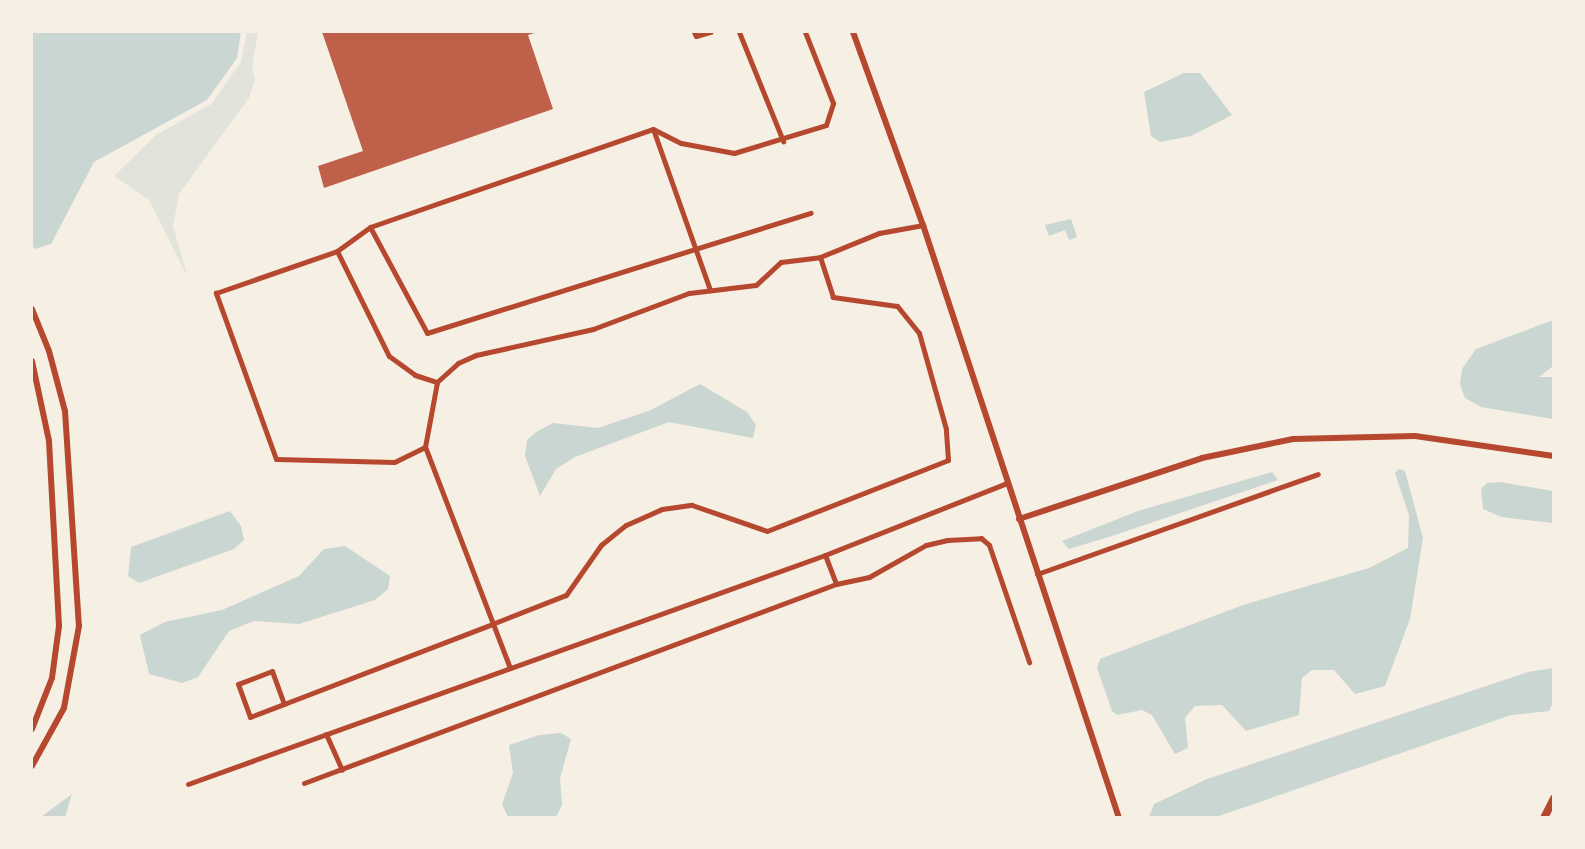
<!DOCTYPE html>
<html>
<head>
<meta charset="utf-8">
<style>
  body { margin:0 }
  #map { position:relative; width:1585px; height:849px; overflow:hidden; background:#f6efe4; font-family:"Roboto Serif",serif }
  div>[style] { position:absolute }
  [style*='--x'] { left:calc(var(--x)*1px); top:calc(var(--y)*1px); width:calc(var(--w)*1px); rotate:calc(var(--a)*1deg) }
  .green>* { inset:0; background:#e2e4dc }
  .water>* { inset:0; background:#c9d6d2 }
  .building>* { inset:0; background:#bf614a }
  .minor>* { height:5px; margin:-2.5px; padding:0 2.5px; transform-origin:2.5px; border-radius:2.5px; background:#b5482f }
  .tertiary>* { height:6px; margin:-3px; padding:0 3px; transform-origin:3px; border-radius:3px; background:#b5482f }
  .primary>* { height:8px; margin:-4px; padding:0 4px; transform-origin:4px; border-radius:4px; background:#b5482f }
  span { translate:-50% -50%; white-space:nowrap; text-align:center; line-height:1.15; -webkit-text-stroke:7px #f6efe4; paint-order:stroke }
  .frame { position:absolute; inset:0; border:33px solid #f6efe4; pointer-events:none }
</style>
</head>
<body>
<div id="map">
  <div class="green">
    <div style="clip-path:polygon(247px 32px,258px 32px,252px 66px,255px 79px,249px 98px,179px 194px,173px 226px,188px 278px,149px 200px,114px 176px,156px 135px,211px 104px,241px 62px)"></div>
  </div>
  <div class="water">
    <div style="clip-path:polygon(32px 32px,241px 32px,237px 58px,207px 100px,94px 162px,51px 244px,35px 249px,32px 245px)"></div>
    <div style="clip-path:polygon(1184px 73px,1200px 73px,1232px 115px,1191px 136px,1160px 142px,1151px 136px,1144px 92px)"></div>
    <div style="clip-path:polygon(1071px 219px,1077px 237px,1069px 240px,1065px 230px,1049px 236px,1045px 225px)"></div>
    <div style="clip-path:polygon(1553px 320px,1553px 366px,1539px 377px,1553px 377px,1553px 419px,1481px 407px,1465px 398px,1460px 384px,1462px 369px,1476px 349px)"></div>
    <div style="clip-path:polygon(700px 384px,747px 412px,756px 425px,753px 438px,669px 422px,575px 457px,556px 469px,540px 496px,525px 456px,527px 440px,536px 432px,553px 423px,598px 428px,651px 410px)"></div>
    <div style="clip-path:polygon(1399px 469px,1405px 471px,1423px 538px,1410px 619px,1385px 686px,1355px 694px,1334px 670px,1312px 670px,1302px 678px,1299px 715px,1246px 731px,1222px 705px,1195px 706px,1185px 718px,1188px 748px,1175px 754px,1152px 715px,1142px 710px,1117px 715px,1112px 711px,1097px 668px,1100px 659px,1243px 605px,1369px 568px,1408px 548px,1409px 515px,1395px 473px)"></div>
    <div style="clip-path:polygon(1272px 472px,1278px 480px,1112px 536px,1069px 549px,1062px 541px,1138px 511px)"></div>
    <div style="clip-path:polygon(1500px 482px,1553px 491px,1553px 523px,1501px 517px,1483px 509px,1481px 489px,1487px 483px)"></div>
    <div style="clip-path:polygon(230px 511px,241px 526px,244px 540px,234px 549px,139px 583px,128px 576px,131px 547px)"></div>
    <div style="clip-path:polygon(345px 546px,390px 576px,388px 589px,375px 600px,299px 624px,254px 621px,229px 631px,198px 677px,182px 683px,149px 674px,140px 635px,165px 622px,222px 610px,299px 576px,324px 549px)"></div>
    <div style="clip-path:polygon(1553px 668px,1553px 703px,1549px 711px,1511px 715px,1216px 817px,1149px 817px,1154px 804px,1207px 779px,1528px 672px)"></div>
    <div style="clip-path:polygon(539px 735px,561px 733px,571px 739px,560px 778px,562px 805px,556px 817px,508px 817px,502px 804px,513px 773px,509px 745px)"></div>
    <div style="clip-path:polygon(72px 794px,65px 817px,41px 817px)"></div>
  </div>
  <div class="building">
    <div style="clip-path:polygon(322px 32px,538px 32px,528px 35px,553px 109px,324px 188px,318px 166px,363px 151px)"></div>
  </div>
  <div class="minor">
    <div style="--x:694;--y:32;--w:4;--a:63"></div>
    <div style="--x:696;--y:36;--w:15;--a:-16"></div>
    <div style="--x:739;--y:32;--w:118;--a:68"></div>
    <div style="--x:653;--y:129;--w:171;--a:70.5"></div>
    <div style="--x:370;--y:227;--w:120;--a:61.7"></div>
    <div style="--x:427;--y:333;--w:402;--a:-17.4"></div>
    <div style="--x:337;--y:251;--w:117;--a:63.7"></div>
    <div style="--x:389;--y:356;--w:32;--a:36"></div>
    <div style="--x:415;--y:375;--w:23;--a:18"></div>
    <div style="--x:425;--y:447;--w:34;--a:154"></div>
    <div style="--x:394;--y:462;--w:118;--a:-178.5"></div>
    <div style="--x:276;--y:459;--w:177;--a:-109.9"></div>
    <div style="--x:216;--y:293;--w:128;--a:-19.1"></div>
    <div style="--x:337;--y:251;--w:41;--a:-36"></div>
    <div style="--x:370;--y:227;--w:299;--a:-19.1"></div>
    <div style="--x:653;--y:129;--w:31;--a:27"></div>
    <div style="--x:681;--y:143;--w:54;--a:10.7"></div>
    <div style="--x:734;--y:153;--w:96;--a:-16.9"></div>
    <div style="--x:826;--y:125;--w:23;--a:-72"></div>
    <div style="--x:833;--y:103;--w:76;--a:-111.5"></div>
    <div style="--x:825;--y:555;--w:31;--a:69"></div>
    <div style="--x:1037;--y:574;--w:298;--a:-19.6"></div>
    <div style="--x:510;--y:668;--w:237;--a:-111"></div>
    <div style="--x:425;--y:447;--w:66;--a:-79.5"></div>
    <div style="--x:437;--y:382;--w:28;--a:-42"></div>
    <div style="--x:458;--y:363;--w:20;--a:-24"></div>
    <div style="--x:476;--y:355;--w:120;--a:-12.5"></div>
    <div style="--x:593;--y:329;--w:103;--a:-20.6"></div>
    <div style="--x:689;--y:293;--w:67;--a:-6.8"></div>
    <div style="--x:756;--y:285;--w:34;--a:-43"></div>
    <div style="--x:781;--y:262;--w:39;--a:-7"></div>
    <div style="--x:820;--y:257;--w:64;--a:-22.1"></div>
    <div style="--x:879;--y:233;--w:45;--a:-10.3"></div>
    <div style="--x:284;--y:704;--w:35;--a:-110"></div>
    <div style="--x:272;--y:671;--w:36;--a:159"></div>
    <div style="--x:238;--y:684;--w:35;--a:70"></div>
    <div style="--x:250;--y:717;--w:36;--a:-21"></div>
    <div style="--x:284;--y:704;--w:223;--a:-21"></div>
    <div style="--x:492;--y:624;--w:79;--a:-21.4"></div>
    <div style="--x:566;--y:595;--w:61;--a:-55"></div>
    <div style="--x:601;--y:545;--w:32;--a:-39"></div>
    <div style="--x:626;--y:525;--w:39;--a:-24"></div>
    <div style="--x:662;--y:509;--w:30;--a:-8"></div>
    <div style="--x:692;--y:505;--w:79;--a:19.1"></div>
    <div style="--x:767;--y:531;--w:194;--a:-21.4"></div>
    <div style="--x:948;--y:460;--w:31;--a:-94"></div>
    <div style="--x:946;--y:429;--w:100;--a:-105.7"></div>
    <div style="--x:919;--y:333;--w:35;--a:-129"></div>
    <div style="--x:897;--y:306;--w:65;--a:-172"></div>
    <div style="--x:833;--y:297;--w:42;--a:-108"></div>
    <div style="--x:326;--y:734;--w:39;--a:66"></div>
    <div style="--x:304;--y:783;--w:568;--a:-20.51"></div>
    <div style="--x:836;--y:584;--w:34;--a:-12"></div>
    <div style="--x:869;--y:577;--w:65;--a:-29.3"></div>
    <div style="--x:926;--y:545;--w:22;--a:-13"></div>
    <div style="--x:947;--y:540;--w:34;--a:-3"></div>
    <div style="--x:981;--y:538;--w:11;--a:41"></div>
    <div style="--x:989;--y:545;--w:124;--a:71.1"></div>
    <div style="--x:188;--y:784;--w:677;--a:-19.77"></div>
    <div style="--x:825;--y:555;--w:196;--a:-21.6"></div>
  </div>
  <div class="tertiary">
    <div style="--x:853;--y:32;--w:205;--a:70.1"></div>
    <div style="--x:923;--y:225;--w:625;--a:71.71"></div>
    <div style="--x:32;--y:309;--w:45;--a:68"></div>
    <div style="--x:49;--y:351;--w:62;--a:75.1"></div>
    <div style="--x:65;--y:411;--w:215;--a:86.3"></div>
    <div style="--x:79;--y:626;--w:83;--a:100.4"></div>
    <div style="--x:64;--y:708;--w:66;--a:118.9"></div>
    <div style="--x:32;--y:361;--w:82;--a:78"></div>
    <div style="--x:49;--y:441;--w:185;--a:86.9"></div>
    <div style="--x:59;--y:626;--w:52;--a:97.7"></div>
    <div style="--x:52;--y:678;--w:55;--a:111.4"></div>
    <div style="--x:1019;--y:519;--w:193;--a:-18.4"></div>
    <div style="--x:1202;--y:458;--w:93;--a:-11.8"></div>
    <div style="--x:1293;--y:439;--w:122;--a:-1.4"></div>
    <div style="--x:1415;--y:436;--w:140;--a:8.2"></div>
  </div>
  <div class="primary">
    <div style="--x:1544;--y:818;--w:22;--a:-63"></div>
  </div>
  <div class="frame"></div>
</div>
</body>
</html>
